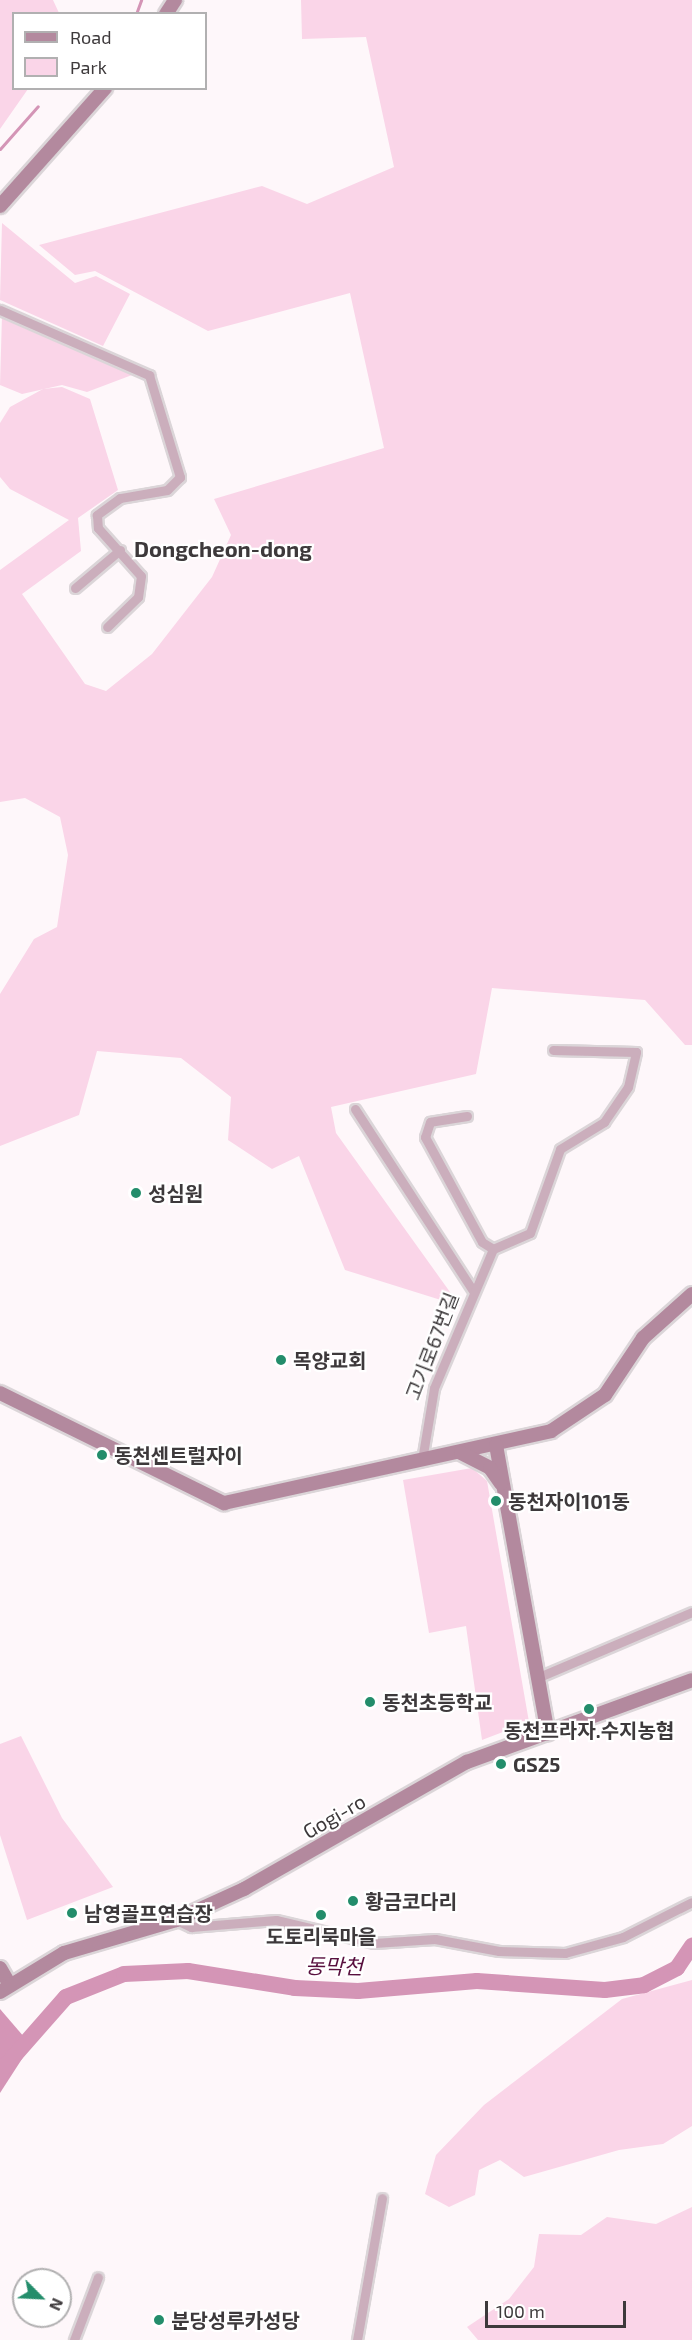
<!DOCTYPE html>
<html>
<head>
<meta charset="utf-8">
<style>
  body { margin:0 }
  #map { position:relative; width:692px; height:2340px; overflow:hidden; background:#fef7fa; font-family:"Exo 2","Noto Sans KR",sans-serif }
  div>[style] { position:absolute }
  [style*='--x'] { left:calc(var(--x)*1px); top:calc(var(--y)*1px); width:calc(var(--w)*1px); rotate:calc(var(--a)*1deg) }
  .green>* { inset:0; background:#fad5e8 }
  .water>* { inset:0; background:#d495b6 }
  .stream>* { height:3px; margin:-1.5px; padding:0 1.5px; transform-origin:1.5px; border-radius:1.5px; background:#d495b6 }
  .river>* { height:16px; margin:-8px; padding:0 8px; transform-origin:8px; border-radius:8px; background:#d495b6 }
  .roads { filter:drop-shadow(2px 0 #dbd5d8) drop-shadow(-2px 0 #dbd5d8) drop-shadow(0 2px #dbd5d8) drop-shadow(0 -2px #dbd5d8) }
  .street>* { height:9px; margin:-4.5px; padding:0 4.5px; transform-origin:4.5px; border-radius:4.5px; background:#cbaebc }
  .secondary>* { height:14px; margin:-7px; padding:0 7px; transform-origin:7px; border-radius:7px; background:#b3899e }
  .dots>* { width:16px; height:16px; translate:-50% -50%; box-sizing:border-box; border:3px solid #fff; border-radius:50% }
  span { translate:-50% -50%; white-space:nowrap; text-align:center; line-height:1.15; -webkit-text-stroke:4.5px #fff; paint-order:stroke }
  .poi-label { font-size:20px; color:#3d393b; font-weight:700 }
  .left { translate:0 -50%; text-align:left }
  .street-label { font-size:20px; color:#3d393b }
  .water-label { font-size:21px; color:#580f3e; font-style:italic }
  .quarter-label { font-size:22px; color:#3d393b; font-weight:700 }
  .legend { position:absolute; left:12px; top:12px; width:195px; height:78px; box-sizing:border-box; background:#fff; border:2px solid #b1b0b1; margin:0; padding:8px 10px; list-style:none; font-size:18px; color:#3d393b }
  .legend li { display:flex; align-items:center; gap:12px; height:30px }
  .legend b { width:30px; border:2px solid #b1b0b1 }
  .north { position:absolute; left:12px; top:2268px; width:60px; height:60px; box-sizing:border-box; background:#fff; border:2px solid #b1b0b1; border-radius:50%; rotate:114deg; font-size:16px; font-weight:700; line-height:24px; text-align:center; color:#3d393b }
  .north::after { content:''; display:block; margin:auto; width:21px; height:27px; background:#238d6b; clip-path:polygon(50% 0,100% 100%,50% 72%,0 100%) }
  .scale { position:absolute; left:485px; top:2301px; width:141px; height:27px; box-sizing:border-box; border:3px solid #3d393b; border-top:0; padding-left:8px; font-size:18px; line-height:21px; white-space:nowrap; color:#3d393b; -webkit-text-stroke:4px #fff; paint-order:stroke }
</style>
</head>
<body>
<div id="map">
  <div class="green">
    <div style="clip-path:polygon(0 0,53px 0,59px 13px,14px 14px,14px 88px,28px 89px,0 129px)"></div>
    <div style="clip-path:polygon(301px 0,692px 0,692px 1045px,685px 1045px,645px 1000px,492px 988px,476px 1074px,331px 1107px,336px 1133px,460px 1306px,345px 1270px,299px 1156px,272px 1169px,228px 1140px,231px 1097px,181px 1058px,97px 1051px,79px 1115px,0 1146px,0 994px,34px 939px,57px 927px,68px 855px,60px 817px,25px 798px,0 802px,0 570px,69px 520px,10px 489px,0 477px,0 423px,10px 407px,43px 389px,62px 387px,90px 399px,118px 490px,78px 518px,81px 551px,22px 594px,85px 684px,106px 691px,152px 654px,212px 577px,231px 535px,214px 499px,384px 448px,350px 293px,208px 331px,95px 271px,75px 275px,39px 245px,262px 186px,307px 204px,394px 167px,366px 37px,302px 39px)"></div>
    <div style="clip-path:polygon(2px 223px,75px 283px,96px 276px,130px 294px,103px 346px,0 300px)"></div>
    <div style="clip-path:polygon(2px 315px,132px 375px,87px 392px,62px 385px,22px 394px,0 385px)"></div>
    <div style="clip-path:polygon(472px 1468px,487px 1481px,529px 1722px,482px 1740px,466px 1626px,429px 1633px,403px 1480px)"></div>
    <div style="clip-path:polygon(21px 1736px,62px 1818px,113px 1887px,27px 1920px,0 1835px,0 1744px)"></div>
    <div style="clip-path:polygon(692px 1980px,692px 2126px,663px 2144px,619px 2150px,524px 2177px,500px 2160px,479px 2170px,475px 2195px,449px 2207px,425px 2194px,436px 2155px,484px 2105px,622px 1999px)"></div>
    <div style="clip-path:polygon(692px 2207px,692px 2340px,478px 2340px,467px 2327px,509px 2299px,534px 2267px,539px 2234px,581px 2235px,607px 2217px,656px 2224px)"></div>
  </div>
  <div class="water">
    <div style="clip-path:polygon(0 2009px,31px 2045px,0 2093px)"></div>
  </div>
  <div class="stream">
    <div style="--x:136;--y:14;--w:15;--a:-70"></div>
    <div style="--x:0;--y:149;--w:57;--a:-48.5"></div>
  </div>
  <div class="river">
    <div style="--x:0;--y:2072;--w:100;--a:-48.7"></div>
    <div style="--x:66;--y:1997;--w:62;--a:-21.6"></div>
    <div style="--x:124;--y:1974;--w:64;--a:-2.7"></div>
    <div style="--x:188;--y:1971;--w:108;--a:9"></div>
    <div style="--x:295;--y:1988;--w:63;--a:2.7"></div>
    <div style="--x:358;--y:1991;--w:119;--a:-4.8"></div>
    <div style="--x:477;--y:1981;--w:128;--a:4"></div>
    <div style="--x:605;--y:1990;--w:39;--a:-7"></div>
    <div style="--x:644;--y:1985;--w:37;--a:-27"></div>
    <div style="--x:677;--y:1968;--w:27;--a:-56"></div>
  </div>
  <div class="roads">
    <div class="street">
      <div style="--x:0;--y:310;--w:163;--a:23.6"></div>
      <div style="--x:149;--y:375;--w:107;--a:73.1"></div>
      <div style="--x:180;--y:477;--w:18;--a:135"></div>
      <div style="--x:167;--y:490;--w:48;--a:170.3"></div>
      <div style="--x:120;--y:498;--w:29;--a:144"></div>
      <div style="--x:97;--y:515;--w:13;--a:86"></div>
      <div style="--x:98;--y:528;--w:64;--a:48.1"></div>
      <div style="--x:141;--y:576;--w:21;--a:98"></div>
      <div style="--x:138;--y:597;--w:43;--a:135.9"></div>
      <div style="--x:75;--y:588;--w:59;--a:-40.2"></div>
      <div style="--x:355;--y:1109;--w:218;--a:57"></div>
      <div style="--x:467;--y:1116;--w:37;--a:171"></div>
      <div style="--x:430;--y:1122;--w:16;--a:108"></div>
      <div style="--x:425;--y:1137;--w:119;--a:61.5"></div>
      <div style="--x:482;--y:1242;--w:13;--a:32"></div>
      <div style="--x:422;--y:1460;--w:73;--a:-80.5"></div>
      <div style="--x:434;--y:1388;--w:151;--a:-67"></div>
      <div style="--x:493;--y:1249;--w:40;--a:-23.4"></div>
      <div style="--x:530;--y:1233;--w:89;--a:-70.3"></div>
      <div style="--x:560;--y:1149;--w:52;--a:-31.5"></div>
      <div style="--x:604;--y:1122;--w:42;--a:-55.6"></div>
      <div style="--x:628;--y:1087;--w:36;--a:-77"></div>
      <div style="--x:636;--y:1052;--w:83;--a:-178.6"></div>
      <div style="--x:539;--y:1677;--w:166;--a:-23"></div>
      <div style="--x:176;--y:1920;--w:17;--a:25"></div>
      <div style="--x:191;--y:1927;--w:85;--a:-4.7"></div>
      <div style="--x:276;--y:1920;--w:101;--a:13.2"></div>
      <div style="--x:374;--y:1943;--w:61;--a:-3.8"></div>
      <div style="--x:435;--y:1939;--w:65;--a:10.6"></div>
      <div style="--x:499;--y:1951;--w:66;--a:1.7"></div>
      <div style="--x:565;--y:1953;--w:60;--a:-15.4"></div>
      <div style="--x:623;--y:1937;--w:77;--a:-26.9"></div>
      <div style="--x:74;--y:2340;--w:67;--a:-69.1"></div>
      <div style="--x:357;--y:2340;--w:144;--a:-80"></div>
    </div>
    <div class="secondary">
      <div style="--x:166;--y:14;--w:17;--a:-57"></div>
      <div style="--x:0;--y:206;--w:158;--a:-48.3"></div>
      <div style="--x:0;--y:1393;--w:250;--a:26.2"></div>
      <div style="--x:224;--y:1503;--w:335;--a:-12.4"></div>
      <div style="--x:551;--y:1431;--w:65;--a:-33.7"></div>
      <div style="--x:605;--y:1395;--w:69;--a:-56.3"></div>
      <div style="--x:643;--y:1338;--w:66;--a:-41.9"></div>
      <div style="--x:496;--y:1445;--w:293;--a:79.8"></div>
      <div style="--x:461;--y:1453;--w:33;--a:27"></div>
      <div style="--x:490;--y:1468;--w:19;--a:55"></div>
      <div style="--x:0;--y:1968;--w:20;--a:60"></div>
      <div style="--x:0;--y:1992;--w:75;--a:-31.4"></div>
      <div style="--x:64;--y:1953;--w:117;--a:-16.4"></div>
      <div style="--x:176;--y:1920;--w:75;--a:-24.5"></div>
      <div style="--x:244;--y:1889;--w:257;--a:-29.7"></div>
      <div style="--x:467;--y:1762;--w:239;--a:-20"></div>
    </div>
  </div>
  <div class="dots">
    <div style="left:136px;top:1193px;background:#238d6b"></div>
    <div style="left:281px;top:1360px;background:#238d6b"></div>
    <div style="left:102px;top:1455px;background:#238d6b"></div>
    <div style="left:496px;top:1501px;background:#238d6b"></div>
    <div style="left:370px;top:1702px;background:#238d6b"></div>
    <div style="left:589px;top:1709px;background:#238d6b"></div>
    <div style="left:501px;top:1764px;background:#238d6b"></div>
    <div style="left:353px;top:1901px;background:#238d6b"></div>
    <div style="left:72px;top:1913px;background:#238d6b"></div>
    <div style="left:321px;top:1915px;background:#238d6b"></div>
    <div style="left:159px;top:2320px;background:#238d6b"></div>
  </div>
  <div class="poi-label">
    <span class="left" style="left:148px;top:1193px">성심원</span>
    <span class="left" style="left:293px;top:1360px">목양교회</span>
    <span class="left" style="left:114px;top:1455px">동천센트럴자이</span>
    <span class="left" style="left:508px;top:1501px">동천자이101동</span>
    <span class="left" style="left:382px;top:1702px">동천초등학교</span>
    <span style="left:589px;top:1730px">동천프라자.수지농협</span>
    <span class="left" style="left:513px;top:1764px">GS25</span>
    <span class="left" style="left:365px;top:1901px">황금코다리</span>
    <span class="left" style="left:84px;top:1913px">남영골프연습장</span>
    <span style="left:321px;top:1936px">도토리묵마을</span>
    <span class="left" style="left:171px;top:2320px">분당성루카성당</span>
  </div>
  <div class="street-label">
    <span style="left:432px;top:1346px;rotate:-69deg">고기로67번길</span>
    <span style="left:334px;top:1816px;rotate:-30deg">Gogi-ro</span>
  </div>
  <div class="water-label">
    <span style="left:334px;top:1966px;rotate:1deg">동막천</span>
  </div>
  <div class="quarter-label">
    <span style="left:223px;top:549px">Dongcheon-dong</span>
  </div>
  <ul class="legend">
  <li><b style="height:8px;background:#b3899e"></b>Road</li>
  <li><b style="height:16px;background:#fad5e8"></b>Park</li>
  </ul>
  <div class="north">N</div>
  <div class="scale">100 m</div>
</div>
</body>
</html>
